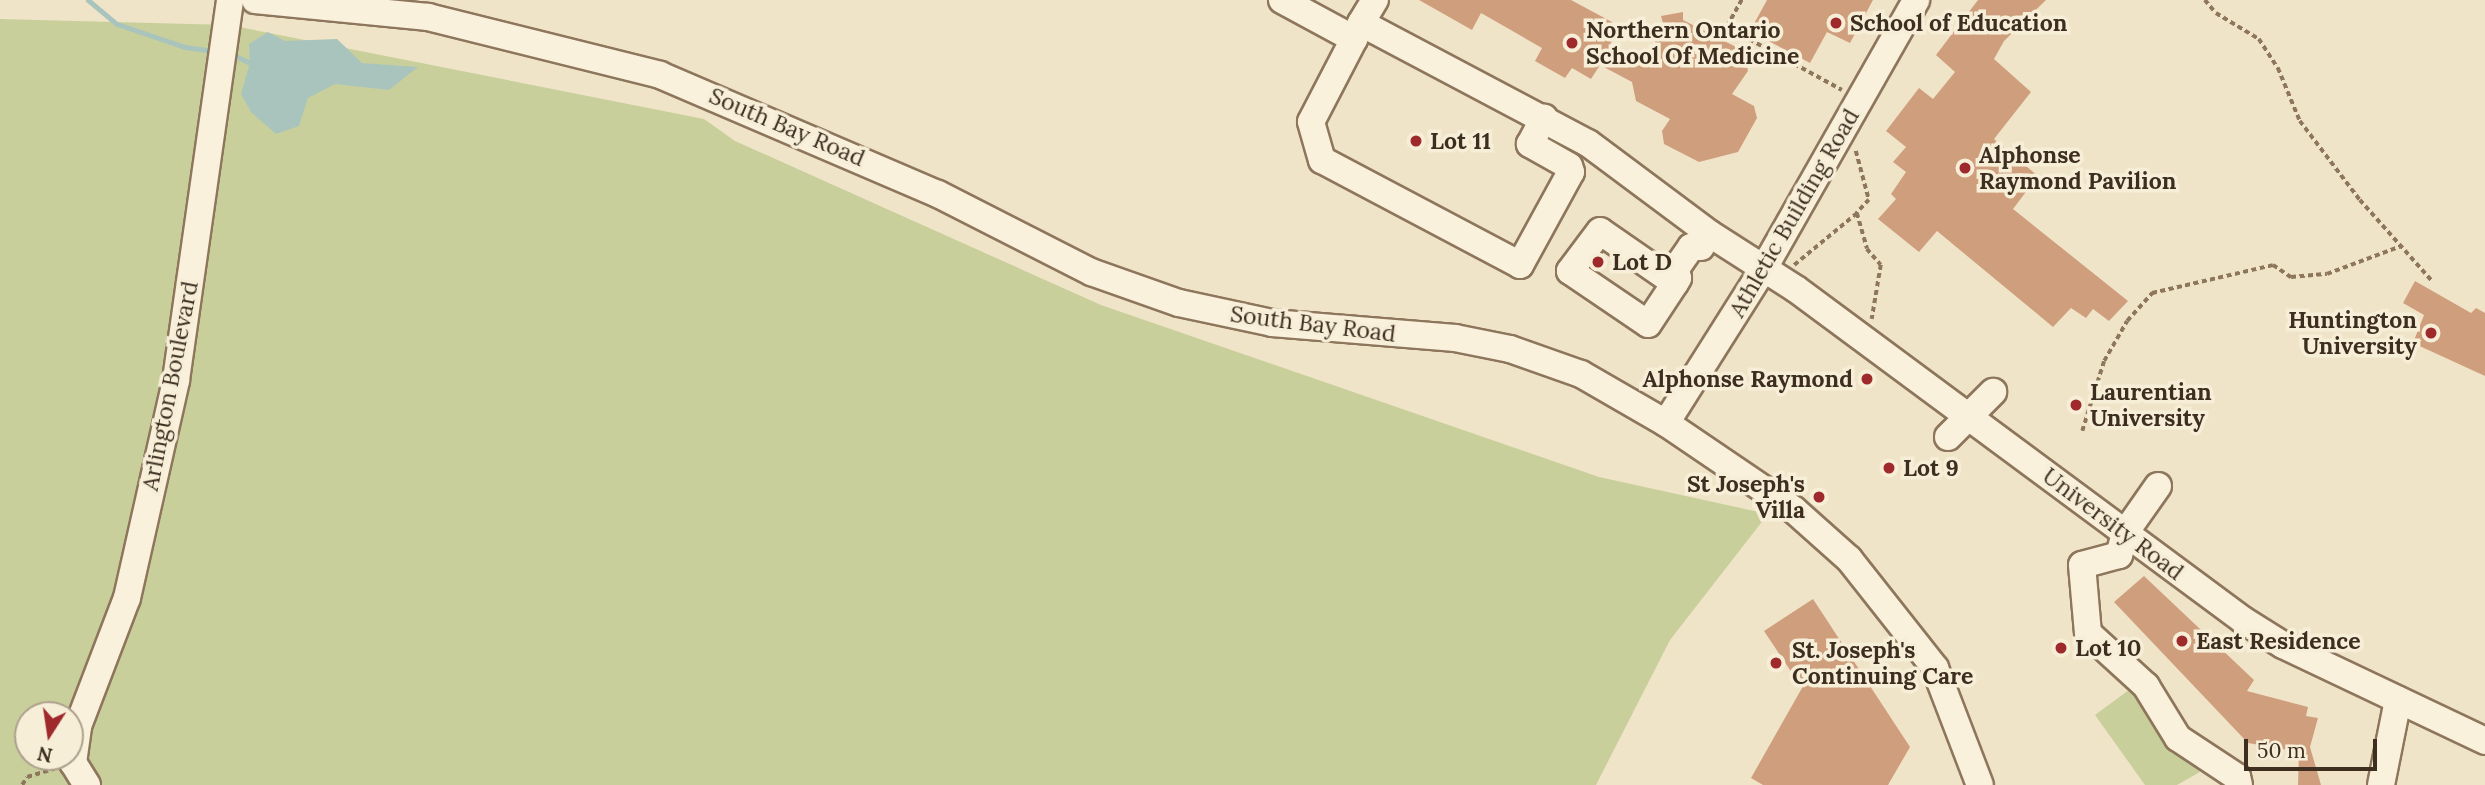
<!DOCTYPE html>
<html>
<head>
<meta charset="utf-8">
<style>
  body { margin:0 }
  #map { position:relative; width:2485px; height:785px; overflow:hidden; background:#f0e4c8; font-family:Lora,serif }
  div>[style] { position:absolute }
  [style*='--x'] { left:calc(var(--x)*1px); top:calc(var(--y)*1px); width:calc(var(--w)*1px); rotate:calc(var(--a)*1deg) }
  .green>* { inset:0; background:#c9cf9b }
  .water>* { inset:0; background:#a9c4bc }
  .stream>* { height:5px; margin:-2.5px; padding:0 2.5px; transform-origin:2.5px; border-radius:2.5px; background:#a9c4bc }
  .building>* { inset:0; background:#cf9f7d }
  .path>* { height:3.5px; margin-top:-1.75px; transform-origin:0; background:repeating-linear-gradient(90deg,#8d765c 0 5px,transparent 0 8.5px) }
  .roads { filter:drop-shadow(2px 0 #8d765c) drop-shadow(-2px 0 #8d765c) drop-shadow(0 2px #8d765c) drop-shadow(0 -2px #8d765c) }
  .minor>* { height:26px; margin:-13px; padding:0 13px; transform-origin:13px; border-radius:13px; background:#faf1dc }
  .dots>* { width:19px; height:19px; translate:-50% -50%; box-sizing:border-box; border:4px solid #f7eed8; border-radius:50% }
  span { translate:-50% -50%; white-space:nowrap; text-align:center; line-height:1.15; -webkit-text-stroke:7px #f7eed8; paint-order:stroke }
  .poi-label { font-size:23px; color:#3d2e20; font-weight:700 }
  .left { translate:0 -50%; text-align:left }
  .right { translate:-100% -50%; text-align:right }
  .street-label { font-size:23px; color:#3d2e20 }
  .north { position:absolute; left:14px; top:701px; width:70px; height:70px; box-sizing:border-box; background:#f7eed8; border:2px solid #ada18e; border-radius:50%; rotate:192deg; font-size:19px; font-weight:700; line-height:28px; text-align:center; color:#3d2e20 }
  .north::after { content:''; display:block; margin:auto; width:24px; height:32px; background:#9e2a2b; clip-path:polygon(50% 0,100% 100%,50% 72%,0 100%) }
  .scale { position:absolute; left:2244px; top:739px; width:133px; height:32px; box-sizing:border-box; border:4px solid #3d2e20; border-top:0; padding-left:9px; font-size:21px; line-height:24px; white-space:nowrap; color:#3d2e20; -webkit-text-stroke:5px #f7eed8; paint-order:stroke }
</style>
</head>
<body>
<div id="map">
  <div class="green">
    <div style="clip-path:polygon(evenodd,0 19px,229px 25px,704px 119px,735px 141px,1101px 305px,1599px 477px,1768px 514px,1670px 640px,1596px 785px,0 785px,0 19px,28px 715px,70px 715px,70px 757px,28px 757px,28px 715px)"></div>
    <div style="clip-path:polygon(2133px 687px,2200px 772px,2177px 785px,2145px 785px,2095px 715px)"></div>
  </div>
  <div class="water">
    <div style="clip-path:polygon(268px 32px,285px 41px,337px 39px,362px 63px,418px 67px,389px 90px,335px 84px,308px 98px,299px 126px,276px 134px,251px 112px,241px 94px,250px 63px,249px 44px)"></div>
  </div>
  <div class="stream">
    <div style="--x:88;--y:0;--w:38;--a:40"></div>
    <div style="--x:117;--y:24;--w:72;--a:18.7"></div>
    <div style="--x:185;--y:47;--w:29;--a:8"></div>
    <div style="--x:231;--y:54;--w:21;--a:25"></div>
  </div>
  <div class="building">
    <div style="clip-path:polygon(1419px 0,1571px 0,1612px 22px,1605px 34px,1613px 38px,1609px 47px,1641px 66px,1664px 27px,1661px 16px,1683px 12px,1683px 20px,1744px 51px,1748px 71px,1732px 94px,1754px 106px,1757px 118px,1738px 152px,1699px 162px,1664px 144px,1662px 131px,1670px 119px,1636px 101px,1632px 82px,1600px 65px,1591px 79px,1572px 68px,1565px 78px,1535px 61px,1542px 48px,1481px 13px,1472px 30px)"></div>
    <div style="clip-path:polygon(1767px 0,1873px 0,1850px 43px,1827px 32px,1810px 63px,1750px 31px)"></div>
    <div style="clip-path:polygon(1978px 0,2046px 0,2004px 41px,1994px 59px,2031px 92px,1994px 139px,2038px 176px,2013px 209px,2128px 301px,2109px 321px,2093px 309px,2086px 318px,2071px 308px,2053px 327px,1937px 231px,1919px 252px,1878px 219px,1896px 199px,1891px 194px,1906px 172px,1893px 162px,1906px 147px,1886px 131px,1919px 88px,1933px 99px,1955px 72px,1936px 55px)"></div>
    <div style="clip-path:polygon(2415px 281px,2471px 313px,2476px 308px,2485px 313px,2485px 376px,2413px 343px,2424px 315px,2403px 303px)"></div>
    <div style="clip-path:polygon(2144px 576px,2254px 680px,2247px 691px,2308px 707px,2306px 716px,2318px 718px,2310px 747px,2321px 785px,2298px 785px,2299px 752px,2248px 743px,2114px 602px)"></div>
    <div style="clip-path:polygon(1813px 599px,1910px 747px,1888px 785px,1763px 785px,1751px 778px,1802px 688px,1764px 631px)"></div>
  </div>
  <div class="path">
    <div style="--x:1742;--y:0;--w:31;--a:119"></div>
    <div style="--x:1727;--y:27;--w:131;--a:28.7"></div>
    <div style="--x:2205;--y:0;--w:17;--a:50"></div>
    <div style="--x:2216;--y:13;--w:50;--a:31.2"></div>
    <div style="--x:2259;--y:39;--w:35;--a:57"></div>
    <div style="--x:2278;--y:68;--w:57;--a:67.5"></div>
    <div style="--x:2300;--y:121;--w:99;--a:52.8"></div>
    <div style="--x:2360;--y:200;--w:110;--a:48.3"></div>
    <div style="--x:1856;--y:151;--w:51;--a:75.1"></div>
    <div style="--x:1869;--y:200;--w:18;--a:133"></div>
    <div style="--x:1857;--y:213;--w:37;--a:74"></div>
    <div style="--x:1867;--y:249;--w:21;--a:49"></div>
    <div style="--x:1881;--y:265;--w:55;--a:99.5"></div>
    <div style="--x:1794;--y:265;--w:82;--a:-39.5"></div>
    <div style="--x:2082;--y:431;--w:73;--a:-72.6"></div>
    <div style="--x:2104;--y:361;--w:46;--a:-60.1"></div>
    <div style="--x:2127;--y:321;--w:38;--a:-48"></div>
    <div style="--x:2152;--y:293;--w:124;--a:-13"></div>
    <div style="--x:2273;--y:265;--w:22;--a:34"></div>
    <div style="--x:2291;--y:277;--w:36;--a:-5"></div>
    <div style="--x:2327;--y:274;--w:79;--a:-20.7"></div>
    <div style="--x:22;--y:785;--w:9;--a:-58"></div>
    <div style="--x:27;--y:777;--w:28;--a:-17"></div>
  </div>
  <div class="roads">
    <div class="minor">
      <div style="--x:255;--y:0;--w:174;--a:5.6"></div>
      <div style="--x:428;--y:17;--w:239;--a:14"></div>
      <div style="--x:660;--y:75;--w:302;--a:23.2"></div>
      <div style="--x:938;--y:194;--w:172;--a:27"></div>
      <div style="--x:1091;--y:272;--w:93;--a:19.4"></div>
      <div style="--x:1179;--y:303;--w:95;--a:12.1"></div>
      <div style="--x:1272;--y:323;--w:184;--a:4.7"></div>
      <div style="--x:1455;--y:338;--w:56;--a:11.3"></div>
      <div style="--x:1510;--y:349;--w:75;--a:19.4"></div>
      <div style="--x:1581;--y:374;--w:98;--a:30"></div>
      <div style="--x:1666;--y:423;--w:155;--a:34.2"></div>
      <div style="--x:1794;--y:510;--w:74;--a:41.7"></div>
      <div style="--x:1849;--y:559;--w:139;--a:51.7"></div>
      <div style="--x:1935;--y:668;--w:125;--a:69"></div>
      <div style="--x:1282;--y:0;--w:82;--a:28.4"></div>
      <div style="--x:1354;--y:39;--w:17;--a:-66"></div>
      <div style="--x:1361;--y:23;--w:257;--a:27.9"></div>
      <div style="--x:1588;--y:143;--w:152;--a:36.7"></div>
      <div style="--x:1710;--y:234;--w:102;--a:32.6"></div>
      <div style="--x:1796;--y:289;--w:556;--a:36.52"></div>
      <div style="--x:2243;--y:620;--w:47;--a:32"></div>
      <div style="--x:2283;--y:645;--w:224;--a:25.4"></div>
      <div style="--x:1361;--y:23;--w:27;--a:-59"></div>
      <div style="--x:1354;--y:39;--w:93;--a:117.4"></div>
      <div style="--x:1311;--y:122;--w:40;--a:74"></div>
      <div style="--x:1322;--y:160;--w:224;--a:27.9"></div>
      <div style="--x:1520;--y:265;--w:106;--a:-61.3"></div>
      <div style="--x:1571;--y:172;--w:6;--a:-108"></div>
      <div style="--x:1569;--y:166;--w:45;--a:-150.6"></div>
      <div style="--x:1530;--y:144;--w:30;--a:-62"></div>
      <div style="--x:1675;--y:283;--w:91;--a:-145.3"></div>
      <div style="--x:1600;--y:231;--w:50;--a:126.9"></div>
      <div style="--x:1570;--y:271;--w:94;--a:34.2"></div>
      <div style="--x:1648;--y:324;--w:49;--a:-56.6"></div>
      <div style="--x:1675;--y:283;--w:6;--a:-59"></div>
      <div style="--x:1678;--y:278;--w:9;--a:-111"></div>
      <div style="--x:1675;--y:270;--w:28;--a:-55"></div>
      <div style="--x:1691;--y:247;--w:10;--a:0"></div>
      <div style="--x:1666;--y:423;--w:183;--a:-57.7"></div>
      <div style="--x:1764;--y:268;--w:308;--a:-60.4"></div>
      <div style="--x:1948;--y:437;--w:64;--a:-45"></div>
      <div style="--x:2158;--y:486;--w:57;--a:125.1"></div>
      <div style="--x:2125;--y:533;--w:23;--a:105"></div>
      <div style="--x:2119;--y:555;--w:38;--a:165"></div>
      <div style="--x:2082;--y:565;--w:68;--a:85"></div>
      <div style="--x:2088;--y:633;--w:79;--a:42.4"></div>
      <div style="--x:2146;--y:686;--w:61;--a:58.4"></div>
      <div style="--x:2178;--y:738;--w:71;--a:33.5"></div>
      <div style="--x:2237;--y:777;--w:8;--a:76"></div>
      <div style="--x:87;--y:785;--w:26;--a:-122"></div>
      <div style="--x:73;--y:763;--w:37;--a:-82"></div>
      <div style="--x:78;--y:726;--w:137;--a:-69.1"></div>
      <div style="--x:127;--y:598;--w:223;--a:-77.3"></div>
      <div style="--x:176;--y:380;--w:384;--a:-81.9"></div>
      <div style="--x:2381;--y:785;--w:87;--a:-78.7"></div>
    </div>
  </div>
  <div class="dots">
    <div style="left:1836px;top:23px;background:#9e2a2b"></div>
    <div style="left:1572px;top:43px;background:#9e2a2b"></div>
    <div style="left:1416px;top:141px;background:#9e2a2b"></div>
    <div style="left:1965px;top:168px;background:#9e2a2b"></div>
    <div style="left:1598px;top:262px;background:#9e2a2b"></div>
    <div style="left:2431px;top:333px;background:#9e2a2b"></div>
    <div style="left:1867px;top:379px;background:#9e2a2b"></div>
    <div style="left:2076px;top:405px;background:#9e2a2b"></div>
    <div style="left:1889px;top:468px;background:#9e2a2b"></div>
    <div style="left:1819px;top:497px;background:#9e2a2b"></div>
    <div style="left:2182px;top:641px;background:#9e2a2b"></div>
    <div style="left:2061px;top:648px;background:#9e2a2b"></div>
    <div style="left:1776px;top:663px;background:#9e2a2b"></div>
  </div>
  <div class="poi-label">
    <span class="left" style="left:1850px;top:23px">School of Education</span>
    <span class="left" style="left:1586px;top:43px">Northern Ontario<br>School Of Medicine</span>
    <span class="left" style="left:1430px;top:141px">Lot 11</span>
    <span class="left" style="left:1979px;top:168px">Alphonse<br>Raymond Pavilion</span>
    <span class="left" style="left:1612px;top:262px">Lot D</span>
    <span class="right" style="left:2417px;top:333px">Huntington<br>University</span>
    <span class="right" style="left:1853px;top:379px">Alphonse Raymond</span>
    <span class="left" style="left:2090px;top:405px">Laurentian<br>University</span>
    <span class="left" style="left:1903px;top:468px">Lot 9</span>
    <span class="right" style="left:1805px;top:497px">St Joseph's<br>Villa</span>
    <span class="left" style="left:2196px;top:641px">East Residence</span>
    <span class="left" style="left:2075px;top:648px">Lot 10</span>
    <span class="left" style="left:1792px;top:663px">St. Joseph's<br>Continuing Care</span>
  </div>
  <div class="street-label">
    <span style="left:787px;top:127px;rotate:23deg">South Bay Road</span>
    <span style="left:1794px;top:213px;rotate:-60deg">Athletic Building Road</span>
    <span style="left:1313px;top:324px;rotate:7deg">South Bay Road</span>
    <span style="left:170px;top:386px;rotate:-79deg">Arlington Boulevard</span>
    <span style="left:2113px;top:524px;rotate:37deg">University Road</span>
  </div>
  <div class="north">N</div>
  <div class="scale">50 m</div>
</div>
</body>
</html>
